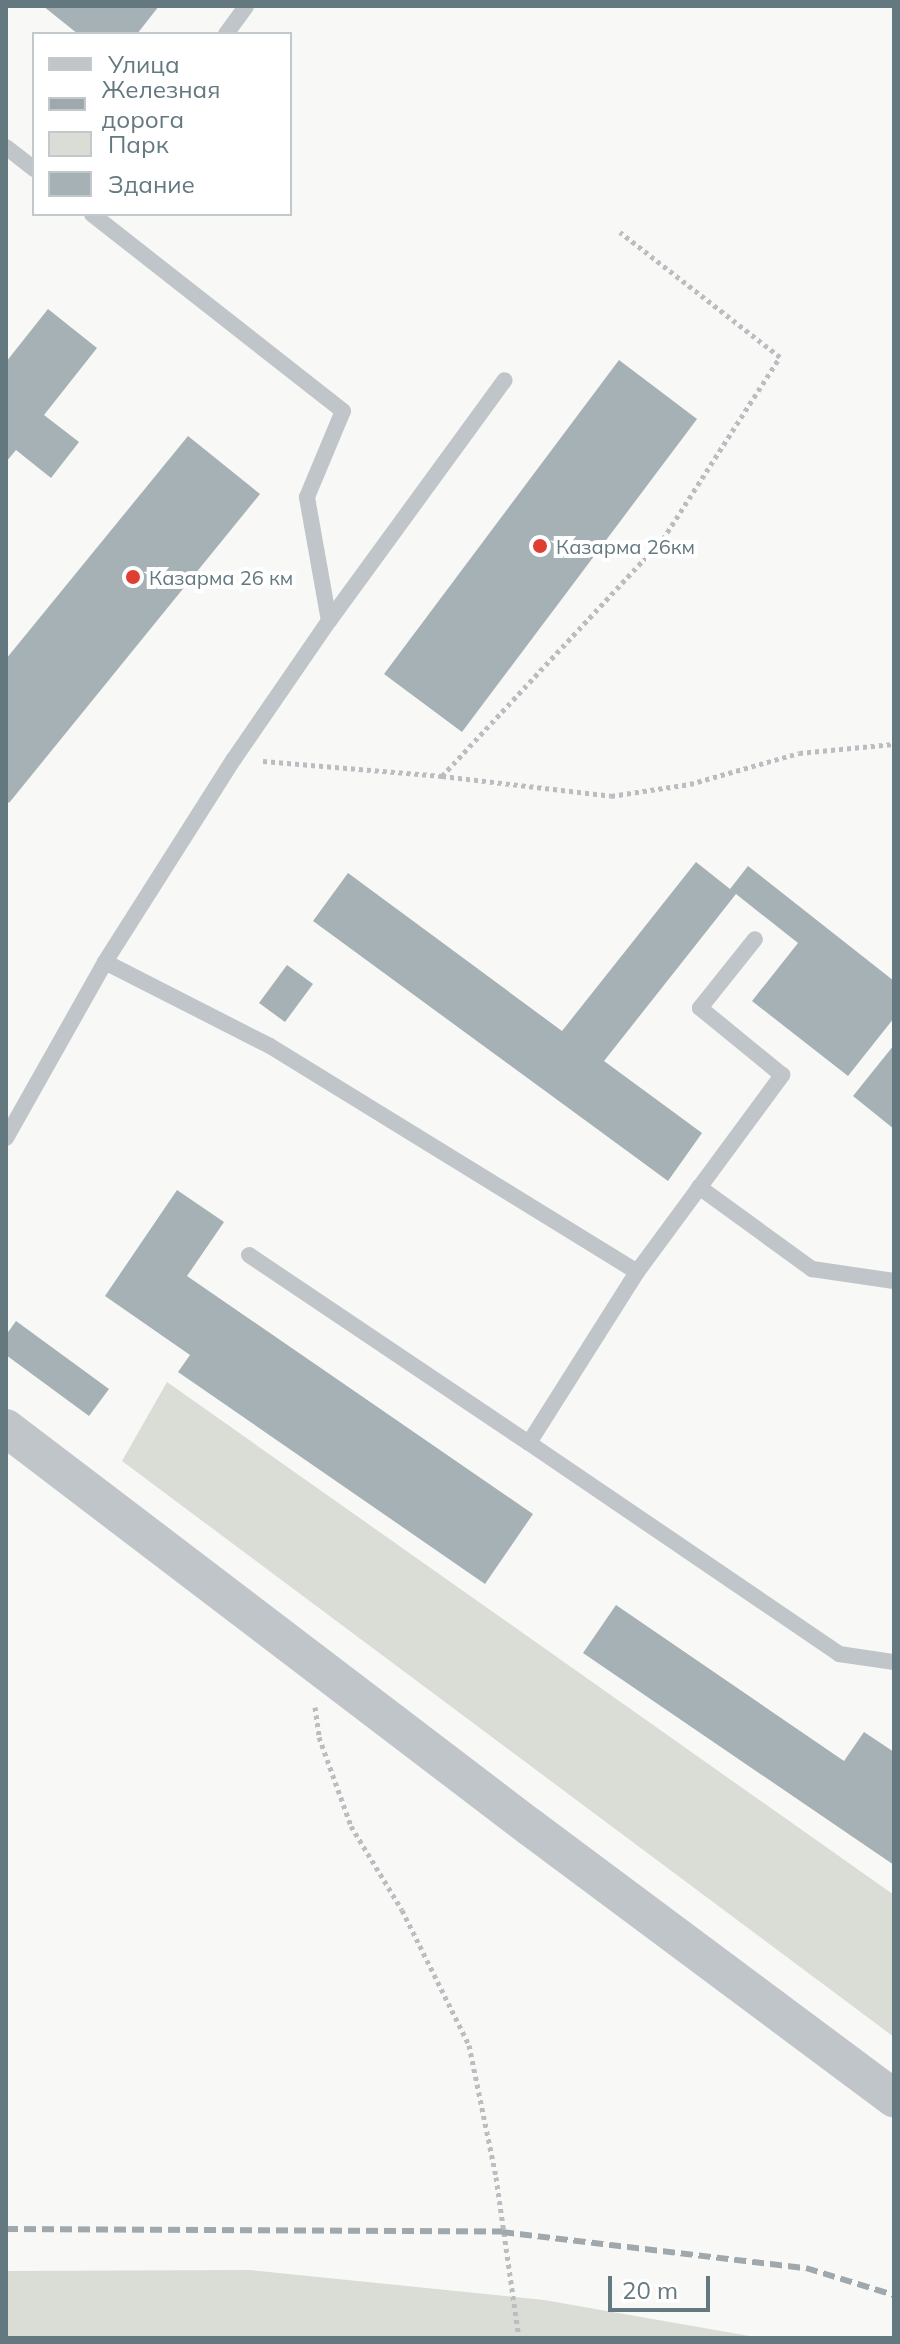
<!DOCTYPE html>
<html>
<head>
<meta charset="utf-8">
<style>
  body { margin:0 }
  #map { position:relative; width:900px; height:2344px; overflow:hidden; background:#f8f8f6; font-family:Mulish,sans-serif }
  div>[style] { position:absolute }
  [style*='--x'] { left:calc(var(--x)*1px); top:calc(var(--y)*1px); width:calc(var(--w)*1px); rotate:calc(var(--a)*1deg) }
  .green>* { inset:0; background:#d9ddd5 }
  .building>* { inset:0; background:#a6b1b5 }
  .path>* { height:5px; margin-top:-2.5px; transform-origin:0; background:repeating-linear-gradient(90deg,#babec0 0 4px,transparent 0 8px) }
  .service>* { height:16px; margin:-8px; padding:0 8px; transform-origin:8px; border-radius:8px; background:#bfc5c8 }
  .tertiary>* { height:38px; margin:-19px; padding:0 19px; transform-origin:19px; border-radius:19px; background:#bfc5c8 }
  .rail>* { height:6px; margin-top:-3px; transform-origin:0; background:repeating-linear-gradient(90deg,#9fa8ac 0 12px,transparent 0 18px) }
  .dots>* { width:22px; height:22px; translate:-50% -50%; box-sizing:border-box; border:4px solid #fff; border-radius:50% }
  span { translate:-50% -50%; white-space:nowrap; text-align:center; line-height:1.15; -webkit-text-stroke:8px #fff; paint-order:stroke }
  .poi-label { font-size:20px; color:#647880 }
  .left { translate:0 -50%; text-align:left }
  .frame { position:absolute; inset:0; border:8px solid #647880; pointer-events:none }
  .legend { position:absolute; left:32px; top:32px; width:260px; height:184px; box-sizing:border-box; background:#fff; border:2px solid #c1c9cc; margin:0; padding:10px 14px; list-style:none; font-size:24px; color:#647880 }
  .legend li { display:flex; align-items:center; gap:16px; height:40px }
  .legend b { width:40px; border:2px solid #c1c9cc }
  .scale { position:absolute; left:608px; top:2276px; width:102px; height:36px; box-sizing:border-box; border:4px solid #647880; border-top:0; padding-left:10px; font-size:24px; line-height:28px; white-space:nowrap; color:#647880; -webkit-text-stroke:6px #fff; paint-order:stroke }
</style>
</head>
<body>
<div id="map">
  <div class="green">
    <div style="clip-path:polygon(167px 1382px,894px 1895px,894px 2037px,122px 1461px)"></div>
    <div style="clip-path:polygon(250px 2270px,544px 2300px,761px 2338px,6px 2338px,6px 2271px)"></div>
  </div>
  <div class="building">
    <div style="clip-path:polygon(43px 6px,159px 6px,137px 34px,78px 34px)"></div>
    <div style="clip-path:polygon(48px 309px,97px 348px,44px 415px,79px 442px,51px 478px,16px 450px,6px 462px,6px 362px)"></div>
    <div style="clip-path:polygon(619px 360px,697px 419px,462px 732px,384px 674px)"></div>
    <div style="clip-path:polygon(188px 436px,260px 494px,9px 803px,6px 800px,6px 659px)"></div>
    <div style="clip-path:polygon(696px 862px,730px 889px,748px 866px,894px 981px,894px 1018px,848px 1076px,752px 1001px,798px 943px,736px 894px,604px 1061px,702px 1133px,668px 1181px,313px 921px,348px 873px,562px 1031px)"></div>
    <div style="clip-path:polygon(287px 965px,313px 984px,285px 1022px,259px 1003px)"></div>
    <div style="clip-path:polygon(894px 1045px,894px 1129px,853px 1096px)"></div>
    <div style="clip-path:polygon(177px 1190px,224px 1222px,187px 1276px,533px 1514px,485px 1584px,178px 1372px,190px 1355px,105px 1296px)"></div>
    <div style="clip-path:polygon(16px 1321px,109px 1389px,89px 1416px,6px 1355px,6px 1335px)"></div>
    <div style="clip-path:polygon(616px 1605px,844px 1761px,864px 1732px,894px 1752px,894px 1865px,583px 1653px)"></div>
  </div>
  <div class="path">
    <div style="--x:263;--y:761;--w:180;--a:4.8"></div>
    <div style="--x:442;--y:776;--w:170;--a:6.7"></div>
    <div style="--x:611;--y:796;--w:80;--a:-8.6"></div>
    <div style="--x:690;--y:784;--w:113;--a:-15.9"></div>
    <div style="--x:799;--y:753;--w:95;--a:-5.4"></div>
    <div style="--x:442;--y:776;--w:324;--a:-47"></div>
    <div style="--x:663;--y:539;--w:216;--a:-57.3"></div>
    <div style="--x:780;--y:357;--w:203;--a:-142"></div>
    <div style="--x:315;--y:1707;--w:30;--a:82"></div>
    <div style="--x:319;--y:1737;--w:95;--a:70.2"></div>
    <div style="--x:351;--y:1826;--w:98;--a:58.7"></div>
    <div style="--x:402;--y:1910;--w:151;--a:63.6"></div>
    <div style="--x:469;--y:2045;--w:135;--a:78.4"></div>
    <div style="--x:496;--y:2177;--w:163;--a:81.9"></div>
  </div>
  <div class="service">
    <div style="--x:226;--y:34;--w:34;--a:-54"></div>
    <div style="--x:6;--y:147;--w:36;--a:38"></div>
    <div style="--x:329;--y:621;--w:298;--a:-53.9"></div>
    <div style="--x:105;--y:962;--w:185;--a:27"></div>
    <div style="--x:270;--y:1046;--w:431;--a:31.6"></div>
    <div style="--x:637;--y:1272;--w:202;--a:122.3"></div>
    <div style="--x:529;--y:1443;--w:375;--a:34.2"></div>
    <div style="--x:839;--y:1654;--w:56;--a:8.3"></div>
    <div style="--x:6;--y:1138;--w:202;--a:-60.6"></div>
    <div style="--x:105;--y:962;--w:241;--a:-57.6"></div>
    <div style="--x:234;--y:759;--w:168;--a:-55.5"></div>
    <div style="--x:329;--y:621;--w:126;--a:-100.1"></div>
    <div style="--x:307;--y:497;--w:93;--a:-67.3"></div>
    <div style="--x:343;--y:411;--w:319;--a:-141.9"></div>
    <div style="--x:699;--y:1187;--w:140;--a:36"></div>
    <div style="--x:812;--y:1269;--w:83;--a:8.3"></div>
    <div style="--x:249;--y:1255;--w:337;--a:33.9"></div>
    <div style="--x:637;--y:1272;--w:245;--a:-53.6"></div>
    <div style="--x:782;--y:1075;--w:106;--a:-140.7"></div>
    <div style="--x:700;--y:1008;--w:88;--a:-51.4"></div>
  </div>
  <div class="tertiary">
    <div style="--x:6;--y:1428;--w:659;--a:37.29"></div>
    <div style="--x:530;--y:1827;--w:454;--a:36.7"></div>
  </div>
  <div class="rail">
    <div style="--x:6;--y:2229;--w:496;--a:0.3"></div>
    <div style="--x:502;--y:2232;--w:306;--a:6.8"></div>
    <div style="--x:806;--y:2268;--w:92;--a:17.1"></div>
  </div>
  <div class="dots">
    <div style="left:540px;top:546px;background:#df3e30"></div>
    <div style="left:133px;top:577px;background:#df3e30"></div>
  </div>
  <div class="poi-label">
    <span class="left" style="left:556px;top:546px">Казарма 26км</span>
    <span class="left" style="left:149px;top:577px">Казарма 26 км</span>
  </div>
  <div class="frame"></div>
  <ul class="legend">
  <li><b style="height:10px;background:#bfc5c8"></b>Улица</li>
  <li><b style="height:10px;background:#9fa8ac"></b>Железная дорога</li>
  <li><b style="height:22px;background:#d9ddd5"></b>Парк</li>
  <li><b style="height:22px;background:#a6b1b5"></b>Здание</li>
  </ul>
  <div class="scale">20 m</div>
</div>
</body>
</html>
